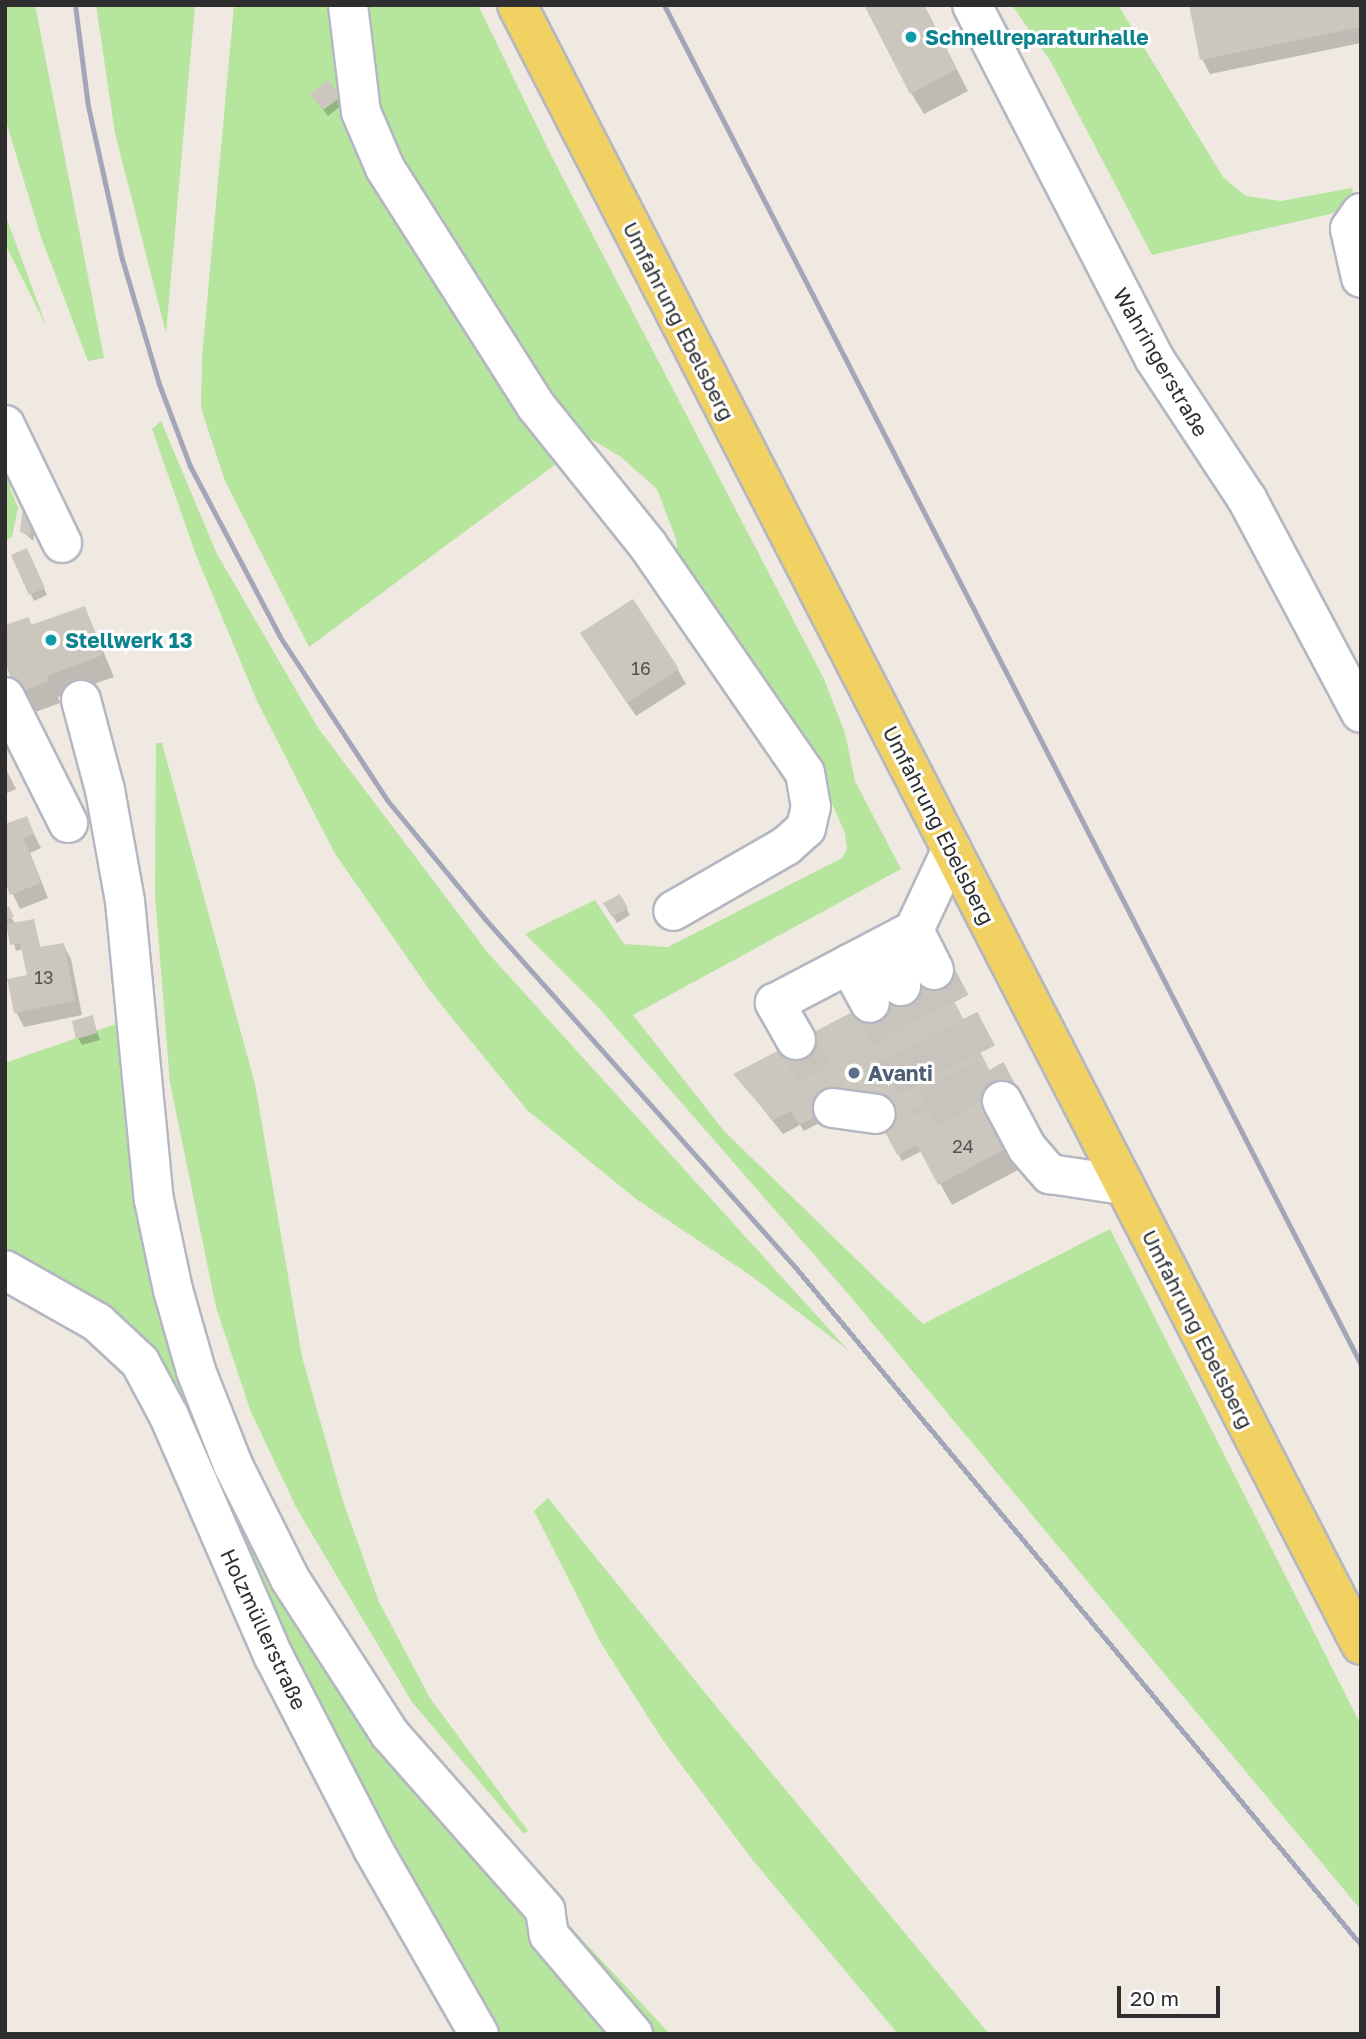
<!DOCTYPE html>
<html>
<head>
<meta charset="utf-8">
<style>
  body { margin:0 }
  #map { position:relative; width:1366px; height:2039px; overflow:hidden; background:#efe9e1; font-family:"Golos Text",sans-serif }
  div>[style] { position:absolute }
  [style*='--x'] { left:calc(var(--x)*1px); top:calc(var(--y)*1px); width:calc(var(--w)*1px); rotate:calc(var(--a)*1deg) }
  .green>* { inset:0; background:#b6e59e }
  .shadow>* { inset:0; background:#0003 }
  .building>* { inset:0; background:#cbc7bf }
  .minor-tunnel>* { height:38px; margin-top:-19px; transform-origin:0; background:repeating-linear-gradient(90deg,#c8c4bd 0 38px,transparent 0 57px) }
  .roads { filter:drop-shadow(2px 0 #b4b7c1) drop-shadow(-2px 0 #b4b7c1) drop-shadow(0 2px #b4b7c1) drop-shadow(0 -2px #b4b7c1) }
  .minor>* { height:38px; margin:-19px; padding:0 19px; transform-origin:19px; border-radius:19px; background:#fff }
  .major>* { height:38px; margin:-19px; padding:0 19px; transform-origin:19px; border-radius:19px; background:#f2d163 }
  .rail>* { height:5px; margin:-2.5px; padding:0 2.5px; transform-origin:2.5px; border-radius:2.5px; background:#a3a6b8 }
  .dots>* { width:19px; height:19px; translate:-50% -50%; box-sizing:border-box; border:4px solid #fff; border-radius:50% }
  span { translate:-50% -50%; white-space:nowrap; text-align:center; line-height:1.15; -webkit-text-stroke:6px #fff; paint-order:stroke }
  .number-label { font-size:18px; color:#555452 }
  .number-label span { -webkit-text-stroke-width:0 }
  .culture-label { font-size:21px; color:#0d838f; font-weight:700 }
  .left { translate:0 -50%; text-align:left }
  .street-label { font-size:21px; color:#2e2e2e }
  .service-label { font-size:21px; color:#4e5e75; font-weight:700 }
  .frame { position:absolute; inset:0; border:7px solid #2e2e2e; pointer-events:none }
  .scale { position:absolute; left:1117px; top:1986px; width:103px; height:32px; box-sizing:border-box; border:4px solid #2e2e2e; border-top:0; padding-left:9px; font-size:21px; line-height:24px; white-space:nowrap; color:#2e2e2e; -webkit-text-stroke:5px #fff; paint-order:stroke }
</style>
</head>
<body>
<div id="map">
  <div class="green">
    <div style="clip-path:polygon(5px 5px,35px 5px,104px 358px,88px 361px,41px 237px,5px 118px)"></div>
    <div style="clip-path:polygon(96px 5px,195px 5px,166px 333px,115px 133px)"></div>
    <div style="clip-path:polygon(234px 5px,338px 5px,351px 109px,564px 458px,309px 647px,225px 481px,201px 408px,202px 358px)"></div>
    <div style="clip-path:polygon(358px 5px,478px 5px,551px 155px,824px 679px,845px 733px,855px 781px,901px 869px,633px 1015px,724px 1131px,923px 1324px,1110px 1229px,1361px 1725px,1361px 1910px,844px 1289px,597px 1006px,525px 934px,595px 900px,624px 944px,668px 947px,842px 858px,847px 849px,845px 833px,816px 767px,679px 573px,676px 539px,657px 489px,621px 457px,564px 423px,435px 231px,369px 97px)"></div>
    <div style="clip-path:polygon(1012px 5px,1118px 5px,1223px 177px,1246px 196px,1281px 201px,1352px 188px,1356px 208px,1152px 255px,1051px 62px)"></div>
    <div style="clip-path:polygon(5px 214px,47px 328px,5px 244px)"></div>
    <div style="clip-path:polygon(161px 421px,217px 554px,318px 728px,488px 953px,848px 1350px,750px 1275px,636px 1199px,527px 1110px,431px 992px,334px 852px,257px 701px,196px 555px,152px 429px)"></div>
    <div style="clip-path:polygon(5px 445px,22px 479px,10px 488px,18px 508px,12px 537px,5px 540px)"></div>
    <div style="clip-path:polygon(156px 743px,162px 743px,255px 1084px,302px 1357px,343px 1501px,379px 1602px,430px 1698px,528px 1831px,524px 1834px,412px 1702px,297px 1509px,251px 1412px,216px 1307px,170px 1083px,155px 896px)"></div>
    <div style="clip-path:polygon(122px 1022px,179px 1285px,298px 1579px,499px 1850px,670px 2034px,499px 2034px,384px 1840px,287px 1649px,167px 1376px,132px 1327px,109px 1308px,5px 1253px,5px 1063px)"></div>
    <div style="clip-path:polygon(548px 1498px,710px 1699px,989px 2034px,898px 2034px,751px 1858px,662px 1739px,601px 1643px,534px 1511px)"></div>
  </div>
  <div class="shadow">
    <div style="clip-path:polygon(924px 5px,968px 91px,924px 114px,911px 93px)"></div>
    <div style="clip-path:polygon(1361px 5px,1361px 43px,1210px 74px,1202px 59px)"></div>
    <div style="clip-path:polygon(340px 97px,343px 104px,328px 116px,316px 101px)"></div>
    <div style="clip-path:polygon(38px 513px,33px 541px,22px 531px)"></div>
    <div style="clip-path:polygon(13px 556px,30px 557px,47px 595px,34px 601px)"></div>
    <div style="clip-path:polygon(85px 608px,114px 677px,58px 697px,60px 703px,30px 714px,18px 692px,28px 619px,32px 626px)"></div>
    <div style="clip-path:polygon(590px 648px,678px 670px,686px 684px,636px 716px)"></div>
    <div style="clip-path:polygon(5px 767px,16px 789px,5px 794px)"></div>
    <div style="clip-path:polygon(26px 818px,41px 848px,30px 853px,48px 898px,20px 909px,5px 878px)"></div>
    <div style="clip-path:polygon(619px 896px,630px 915px,617px 923px,606px 904px)"></div>
    <div style="clip-path:polygon(5px 910px,16px 924px,33px 921px,41px 949px,63px 944px,71px 959px,82px 1015px,24px 1027px,16px 1012px,29px 976px,23px 949px,16px 951px,9px 927px,5px 928px)"></div>
    <div style="clip-path:polygon(92px 1017px,100px 1040px,82px 1045px,78px 1038px)"></div>
    <div style="clip-path:polygon(775px 1055px,1001px 1132px,1020px 1169px,952px 1205px,922px 1151px,902px 1161px,869px 1097px,804px 1131px,800px 1125px,783px 1134px,736px 1075px)"></div>
  </div>
  <div class="building">
    <div style="clip-path:polygon(864px 5px,924px 5px,957px 69px,910px 94px)"></div>
    <div style="clip-path:polygon(1189px 5px,1361px 5px,1361px 27px,1200px 60px)"></div>
    <div style="clip-path:polygon(328px 80px,341px 97px,323px 110px,310px 94px)"></div>
    <div style="clip-path:polygon(27px 488px,35px 504px,30px 536px,20px 532px,23px 507px,16px 493px)"></div>
    <div style="clip-path:polygon(27px 548px,45px 588px,29px 595px,11px 555px)"></div>
    <div style="clip-path:polygon(633px 599px,679px 669px,627px 703px,580px 633px)"></div>
    <div style="clip-path:polygon(85px 606px,103px 655px,47px 676px,49px 681px,16px 693px,5px 662px,5px 625px,29px 617px,31px 625px)"></div>
    <div style="clip-path:polygon(27px 816px,34px 834px,24px 838px,41px 883px,10px 895px,5px 882px,5px 824px)"></div>
    <div style="clip-path:polygon(620px 894px,628px 908px,612px 917px,603px 903px)"></div>
    <div style="clip-path:polygon(9px 906px,14px 917px,5px 920px,5px 908px)"></div>
    <div style="clip-path:polygon(34px 919px,40px 947px,64px 943px,75px 1001px,14px 1013px,7px 979px,27px 975px,20px 943px,10px 945px,6px 924px)"></div>
    <div style="clip-path:polygon(937px 968px,1005px 1100px,1009px 1147px,938px 1185px,917px 1145px,897px 1155px,864px 1092px,799px 1125px,791px 1111px,773px 1120px,733px 1074px)"></div>
    <div style="clip-path:polygon(93px 1015px,97px 1033px,76px 1039px,72px 1021px)"></div>
  </div>
  <div class="minor-tunnel">
    <div style="--x:934;--y:970;--w:144;--a:62.4"></div>
    <div style="--x:901;--y:986;--w:121;--a:62.4"></div>
    <div style="--x:957;--y:1093;--w:36;--a:-28"></div>
    <div style="--x:870;--y:1003;--w:120;--a:61.1"></div>
    <div style="--x:928;--y:1108;--w:33;--a:-27"></div>
    <div style="--x:796;--y:1040;--w:77;--a:61.4"></div>
  </div>
  <div class="roads">
    <div class="minor">
      <div style="--x:348;--y:5;--w:108;--a:83.1"></div>
      <div style="--x:361;--y:112;--w:61;--a:66.8"></div>
      <div style="--x:385;--y:168;--w:282;--a:57.6"></div>
      <div style="--x:536;--y:406;--w:177;--a:51.2"></div>
      <div style="--x:647;--y:544;--w:278;--a:55.4"></div>
      <div style="--x:805;--y:773;--w:34;--a:80"></div>
      <div style="--x:811;--y:806;--w:23;--a:103"></div>
      <div style="--x:806;--y:828;--w:27;--a:138"></div>
      <div style="--x:786;--y:846;--w:130;--a:150.1"></div>
      <div style="--x:972;--y:5;--w:397;--a:62.7"></div>
      <div style="--x:1154;--y:358;--w:169;--a:56.6"></div>
      <div style="--x:1247;--y:499;--w:242;--a:62"></div>
      <div style="--x:1361;--y:213;--w:19;--a:125"></div>
      <div style="--x:1350;--y:229;--w:50;--a:77.3"></div>
      <div style="--x:5;--y:425;--w:131;--a:64.2"></div>
      <div style="--x:5;--y:697;--w:141;--a:63.4"></div>
      <div style="--x:81;--y:700;--w:93;--a:75.1"></div>
      <div style="--x:105;--y:790;--w:113;--a:79.8"></div>
      <div style="--x:125;--y:901;--w:300;--a:84.5"></div>
      <div style="--x:154;--y:1200;--w:92;--a:78.1"></div>
      <div style="--x:173;--y:1290;--w:84;--a:74.1"></div>
      <div style="--x:196;--y:1371;--w:101;--a:68.5"></div>
      <div style="--x:233;--y:1465;--w:127;--a:63.4"></div>
      <div style="--x:290;--y:1579;--w:184;--a:57.2"></div>
      <div style="--x:390;--y:1734;--w:235;--a:48.6"></div>
      <div style="--x:545;--y:1910;--w:25;--a:81"></div>
      <div style="--x:549;--y:1935;--w:130;--a:49.7"></div>
      <div style="--x:881;--y:948;--w:43;--a:62.2"></div>
      <div style="--x:849;--y:964;--w:44;--a:61.7"></div>
      <div style="--x:934;--y:970;--w:45;--a:-116.6"></div>
      <div style="--x:914;--y:930;--w:89;--a:-64.9"></div>
      <div style="--x:796;--y:1040;--w:43;--a:-119.6"></div>
      <div style="--x:775;--y:1003;--w:157;--a:-27.7"></div>
      <div style="--x:1002;--y:1101;--w:53;--a:62"></div>
      <div style="--x:1027;--y:1148;--w:35;--a:49"></div>
      <div style="--x:1050;--y:1174;--w:75;--a:8.5"></div>
      <div style="--x:833;--y:1108;--w:43;--a:7.9"></div>
      <div style="--x:5;--y:1270;--w:106;--a:29.5"></div>
      <div style="--x:97;--y:1322;--w:59;--a:42.9"></div>
      <div style="--x:140;--y:1362;--w:61;--a:61.8"></div>
      <div style="--x:169;--y:1416;--w:263;--a:66.5"></div>
      <div style="--x:274;--y:1657;--w:216;--a:62.7"></div>
      <div style="--x:373;--y:1849;--w:213;--a:60.2"></div>
    </div>
    <div class="major">
      <div style="--x:517;--y:5;--w:1844;--a:62.77"></div>
    </div>
  </div>
  <div class="rail">
    <div style="--x:75;--y:5;--w:102;--a:82.7"></div>
    <div style="--x:88;--y:106;--w:157;--a:77.5"></div>
    <div style="--x:122;--y:259;--w:130;--a:73.5"></div>
    <div style="--x:159;--y:384;--w:88;--a:69.3"></div>
    <div style="--x:190;--y:466;--w:193;--a:62.2"></div>
    <div style="--x:280;--y:637;--w:195;--a:56.7"></div>
    <div style="--x:387;--y:800;--w:154;--a:50.5"></div>
    <div style="--x:485;--y:919;--w:466;--a:48.3"></div>
    <div style="--x:795;--y:1267;--w:883;--a:50.14"></div>
    <div style="--x:664;--y:5;--w:1528;--a:62.86"></div>
  </div>
  <div class="dots">
    <div style="left:911px;top:37px;background:#0f9aa8"></div>
    <div style="left:51px;top:640px;background:#0f9aa8"></div>
    <div style="left:854px;top:1073px;background:#5c6f8a"></div>
  </div>
  <div class="number-label">
    <span style="left:641px;top:668px">16</span>
    <span style="left:44px;top:977px">13</span>
    <span style="left:963px;top:1146px">24</span>
  </div>
  <div class="culture-label">
    <span class="left" style="left:925px;top:37px">Schnellreparaturhalle</span>
    <span class="left" style="left:65px;top:640px">Stellwerk 13</span>
  </div>
  <div class="street-label">
    <span style="left:679px;top:321px;rotate:63deg">Umfahrung Ebelsberg</span>
    <span style="left:1161px;top:362px;rotate:60deg">Wahringerstraße</span>
    <span style="left:939px;top:825px;rotate:63deg">Umfahrung Ebelsberg</span>
    <span style="left:1198px;top:1329px;rotate:63deg">Umfahrung Ebelsberg</span>
    <span style="left:264px;top:1629px;rotate:65deg">Holzmüllerstraße</span>
  </div>
  <div class="service-label">
    <span class="left" style="left:868px;top:1073px">Avanti</span>
  </div>
  <div class="frame"></div>
  <div class="scale">20 m</div>
</div>
</body>
</html>
